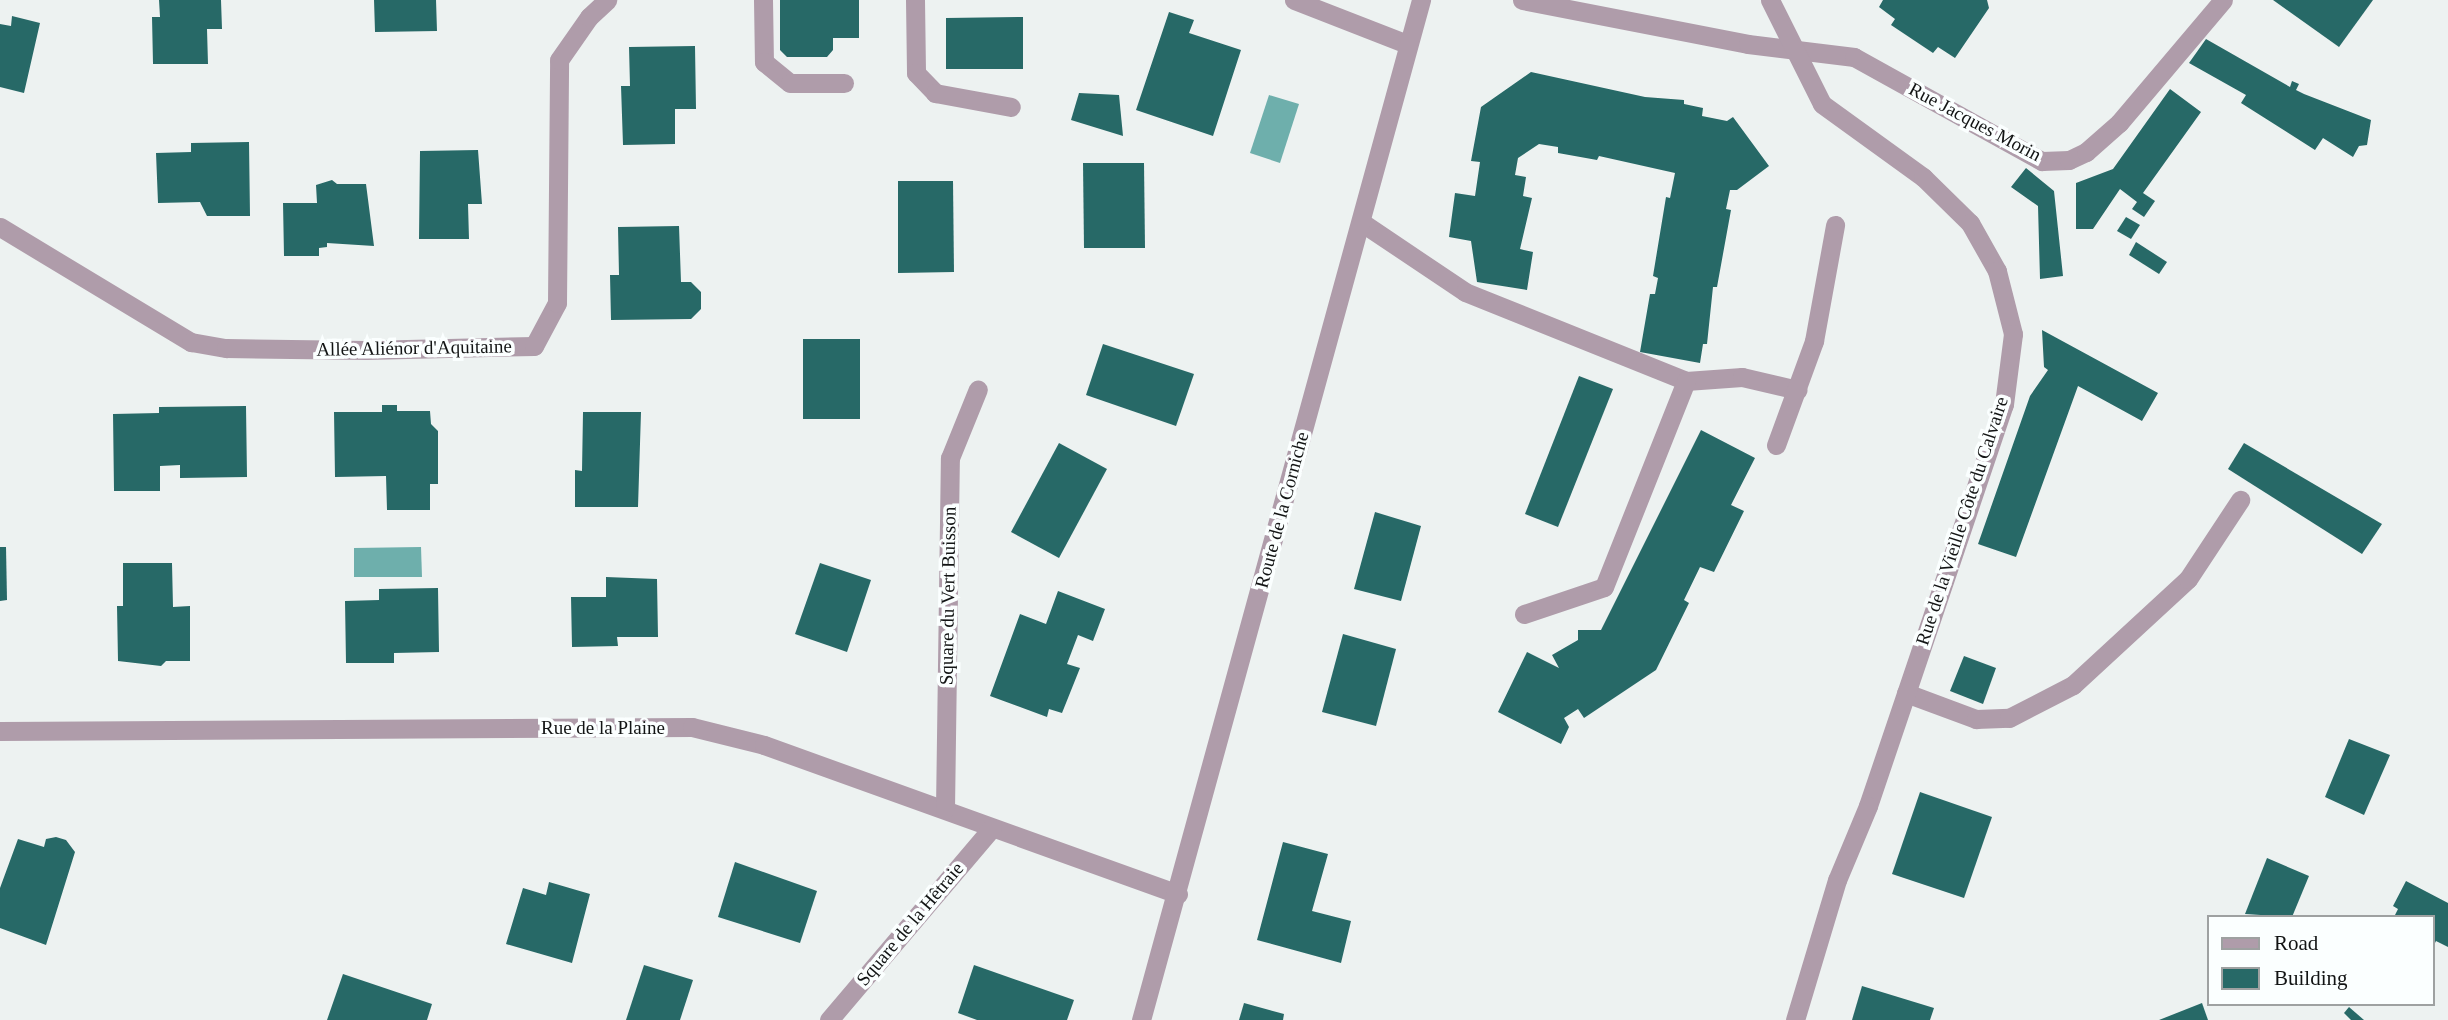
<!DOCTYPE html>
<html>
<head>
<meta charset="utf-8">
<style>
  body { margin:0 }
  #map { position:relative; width:2448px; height:1020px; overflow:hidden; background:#edf2f1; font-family:"Times New Roman",serif }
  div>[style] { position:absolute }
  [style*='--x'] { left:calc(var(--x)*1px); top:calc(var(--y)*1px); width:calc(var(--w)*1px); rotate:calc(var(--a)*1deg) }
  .water>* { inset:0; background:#6eafac }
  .building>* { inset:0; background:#276967 }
  .service>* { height:19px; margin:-9.5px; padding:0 9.5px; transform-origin:9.5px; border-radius:9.5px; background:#af9caa }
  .minor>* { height:19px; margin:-9.5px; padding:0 9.5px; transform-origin:9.5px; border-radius:9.5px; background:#af9caa }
  .tertiary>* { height:19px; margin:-9.5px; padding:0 9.5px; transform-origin:9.5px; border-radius:9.5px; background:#af9caa }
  span { translate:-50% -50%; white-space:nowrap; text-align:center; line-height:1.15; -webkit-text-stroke:7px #fbffff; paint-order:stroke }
  .street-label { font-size:19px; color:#121414 }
  .legend { position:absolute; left:2207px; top:915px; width:228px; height:91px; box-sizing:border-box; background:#fbffff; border:2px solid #9ea1a1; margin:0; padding:9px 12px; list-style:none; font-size:21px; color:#121414 }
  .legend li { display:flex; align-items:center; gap:14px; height:35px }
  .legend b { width:35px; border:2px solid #9ea1a1 }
</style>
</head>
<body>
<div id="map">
  <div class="water">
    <div style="clip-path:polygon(1269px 95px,1299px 104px,1280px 163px,1250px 153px)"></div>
    <div style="clip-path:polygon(421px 547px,422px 577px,354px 577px,354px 548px)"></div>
  </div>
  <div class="building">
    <div style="clip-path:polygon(159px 0,221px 0,222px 29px,207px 29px,208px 64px,153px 64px,152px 17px,160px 17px)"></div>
    <div style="clip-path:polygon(374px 0,436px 0,437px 31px,375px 32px)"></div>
    <div style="clip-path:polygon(780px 0,859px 0,859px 38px,833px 38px,833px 50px,827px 57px,787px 57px,780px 50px)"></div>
    <div style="clip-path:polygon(1883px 0,1987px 0,1989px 8px,1955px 58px,1938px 47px,1933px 53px,1891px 25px,1895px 19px,1879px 7px)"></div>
    <div style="clip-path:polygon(2273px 0,2373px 0,2339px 47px)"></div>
    <div style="clip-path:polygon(1169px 12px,1194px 20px,1189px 33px,1241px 50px,1213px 136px,1136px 110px)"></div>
    <div style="clip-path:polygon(12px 16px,40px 23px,24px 93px,0 87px,0 24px,11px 26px)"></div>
    <div style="clip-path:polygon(1023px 17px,1023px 69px,946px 69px,946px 18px)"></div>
    <div style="clip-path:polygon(2206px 39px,2290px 87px,2292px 81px,2299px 84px,2296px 90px,2304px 94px,2371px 120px,2367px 145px,2359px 146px,2353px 157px,2323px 138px,2315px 150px,2241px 103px,2246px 95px,2189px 63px)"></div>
    <div style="clip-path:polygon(695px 46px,696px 109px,675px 109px,675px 144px,623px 145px,621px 86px,630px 86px,629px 47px)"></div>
    <div style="clip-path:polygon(1531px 72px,1645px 97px,1684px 100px,1684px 104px,1703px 108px,1702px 116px,1727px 121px,1733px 117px,1769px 166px,1737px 190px,1730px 190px,1726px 209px,1731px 210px,1717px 287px,1713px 287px,1707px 344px,1703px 344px,1700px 363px,1640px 352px,1650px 294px,1655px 294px,1658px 278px,1653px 276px,1666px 197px,1670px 198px,1675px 173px,1599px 156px,1597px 160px,1558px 153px,1558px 147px,1539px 144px,1518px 158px,1515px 175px,1526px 177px,1523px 196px,1532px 198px,1520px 249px,1533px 252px,1527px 290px,1477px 282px,1471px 241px,1449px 237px,1455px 193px,1475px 196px,1480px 162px,1471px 161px,1481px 107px)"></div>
    <div style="clip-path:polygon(2170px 89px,2201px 112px,2143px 193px,2155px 201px,2144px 217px,2132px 209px,2137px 202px,2120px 189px,2093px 229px,2076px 229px,2076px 183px,2113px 169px)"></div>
    <div style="clip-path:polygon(1079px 93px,1119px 95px,1123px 136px,1071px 120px)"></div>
    <div style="clip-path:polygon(249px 142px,250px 216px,207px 216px,200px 202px,158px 203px,156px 153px,191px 152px,191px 143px)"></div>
    <div style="clip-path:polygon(478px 150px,482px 204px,468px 204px,469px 239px,419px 239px,420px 151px)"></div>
    <div style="clip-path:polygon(1083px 163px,1144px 163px,1145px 248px,1084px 248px)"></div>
    <div style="clip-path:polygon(2026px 168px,2054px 191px,2063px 276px,2040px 279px,2038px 206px,2011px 187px)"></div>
    <div style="clip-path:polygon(332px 180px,337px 184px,366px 184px,374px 246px,327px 243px,327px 247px,319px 248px,319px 256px,284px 256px,283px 203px,317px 203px,316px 185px)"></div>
    <div style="clip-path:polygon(898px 181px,953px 181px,954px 272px,898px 273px)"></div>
    <div style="clip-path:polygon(2126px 217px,2140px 225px,2131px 239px,2117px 231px)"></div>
    <div style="clip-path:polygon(679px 226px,681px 282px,691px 282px,701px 292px,701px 309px,691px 319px,611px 320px,610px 275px,619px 275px,618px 227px)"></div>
    <div style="clip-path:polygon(2136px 242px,2167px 262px,2159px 274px,2129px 255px)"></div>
    <div style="clip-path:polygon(2042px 330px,2158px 393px,2142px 421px,2078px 386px,2016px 557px,1978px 544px,2030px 396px,2048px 370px,2044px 367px)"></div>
    <div style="clip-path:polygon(803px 339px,860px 339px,860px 419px,803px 419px)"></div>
    <div style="clip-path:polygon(1103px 344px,1194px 374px,1176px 426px,1086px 395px)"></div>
    <div style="clip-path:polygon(1579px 376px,1613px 389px,1558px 527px,1525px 514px)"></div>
    <div style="clip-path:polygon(382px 405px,397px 405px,397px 411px,430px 411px,431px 424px,438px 431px,438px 484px,430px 484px,430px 510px,387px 510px,386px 476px,335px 477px,334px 412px,382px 412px)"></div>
    <div style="clip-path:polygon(246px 406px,247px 477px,180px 478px,180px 465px,160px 466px,160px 491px,114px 491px,113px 414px,159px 413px,159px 407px)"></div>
    <div style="clip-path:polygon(583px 412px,641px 412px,638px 507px,575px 507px,575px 470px,582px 471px)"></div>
    <div style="clip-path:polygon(1701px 430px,1755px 458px,1731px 505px,1744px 511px,1714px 572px,1700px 567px,1684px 600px,1689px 603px,1656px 670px,1584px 718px,1578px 709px,1564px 718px,1569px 727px,1561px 744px,1498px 712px,1527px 652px,1559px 668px,1552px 655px,1578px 640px,1578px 630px,1601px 630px)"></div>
    <div style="clip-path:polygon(1059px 443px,1107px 469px,1059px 558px,1011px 532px)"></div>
    <div style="clip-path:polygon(2244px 443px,2382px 524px,2362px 554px,2228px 469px)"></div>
    <div style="clip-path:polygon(1375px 512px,1421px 526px,1401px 601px,1354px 589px)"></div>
    <div style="clip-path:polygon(0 547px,6px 547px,7px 600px,0 601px)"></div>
    <div style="clip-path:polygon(123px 563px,172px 563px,173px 607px,190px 606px,190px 661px,166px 661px,161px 666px,118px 661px,117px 606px,123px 606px)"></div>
    <div style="clip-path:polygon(820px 563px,871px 580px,847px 652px,795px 634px)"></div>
    <div style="clip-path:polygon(606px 577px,657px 579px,658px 637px,617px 637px,618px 646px,572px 647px,571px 597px,606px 597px)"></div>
    <div style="clip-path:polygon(438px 588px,439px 652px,394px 653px,394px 663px,346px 663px,345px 601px,379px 600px,379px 589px)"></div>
    <div style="clip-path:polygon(1058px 591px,1105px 609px,1093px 641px,1078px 635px,1067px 664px,1080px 668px,1062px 713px,1049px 709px,1047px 717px,990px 696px,1020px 614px,1046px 624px)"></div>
    <div style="clip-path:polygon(1343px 634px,1396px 649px,1376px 726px,1322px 712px)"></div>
    <div style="clip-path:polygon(1964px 656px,1996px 668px,1983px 704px,1950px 691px)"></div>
    <div style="clip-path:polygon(2349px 739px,2390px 755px,2364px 815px,2325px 797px)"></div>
    <div style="clip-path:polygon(1920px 792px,1992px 817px,1964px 898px,1892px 874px)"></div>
    <div style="clip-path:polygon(56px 837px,66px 840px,75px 852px,46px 945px,0 928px,0 888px,18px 839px,44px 847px,46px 839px)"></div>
    <div style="clip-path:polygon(1283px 842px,1328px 854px,1312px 911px,1351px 921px,1341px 963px,1257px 940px)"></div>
    <div style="clip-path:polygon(2267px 858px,2309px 876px,2292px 917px,2245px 914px)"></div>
    <div style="clip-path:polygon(735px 862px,817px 891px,800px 943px,718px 917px)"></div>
    <div style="clip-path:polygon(2406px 881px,2448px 903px,2448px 947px,2436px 941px,2432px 949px,2432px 917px,2394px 917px,2398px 909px,2393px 906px)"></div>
    <div style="clip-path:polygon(549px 882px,590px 894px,572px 963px,506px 944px,523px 888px,546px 895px)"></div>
    <div style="clip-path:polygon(644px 965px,693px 980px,680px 1020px,626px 1020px)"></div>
    <div style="clip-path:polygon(974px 965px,1074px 1000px,1067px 1020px,977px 1020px,958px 1013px)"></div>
    <div style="clip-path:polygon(343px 974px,432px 1004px,427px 1020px,327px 1020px)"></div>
    <div style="clip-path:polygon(1862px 986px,1934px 1008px,1930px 1020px,1852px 1020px)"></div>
    <div style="clip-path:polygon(1244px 1003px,1284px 1014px,1283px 1020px,1239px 1020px)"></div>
    <div style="clip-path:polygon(2202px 1003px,2208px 1020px,2159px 1020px)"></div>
    <div style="clip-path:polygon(2349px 1007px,2364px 1020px,2351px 1020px,2344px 1013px)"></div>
  </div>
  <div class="service">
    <div style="--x:763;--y:0;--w:62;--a:89.1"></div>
    <div style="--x:764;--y:62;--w:33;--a:39"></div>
    <div style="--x:790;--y:83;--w:54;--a:0"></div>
    <div style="--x:915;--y:0;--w:73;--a:89.2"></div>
    <div style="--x:916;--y:73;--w:28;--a:46"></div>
    <div style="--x:935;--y:93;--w:77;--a:10.4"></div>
    <div style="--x:1361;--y:222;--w:125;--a:33.9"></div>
    <div style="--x:1465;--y:292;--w:238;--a:21.9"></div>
    <div style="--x:1686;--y:381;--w:56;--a:-4.1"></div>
    <div style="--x:1742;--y:377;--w:57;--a:13.1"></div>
    <div style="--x:1776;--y:445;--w:111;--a:-69.9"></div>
    <div style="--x:1814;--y:341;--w:118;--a:-79.7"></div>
    <div style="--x:1524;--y:614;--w:84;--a:-18.6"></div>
    <div style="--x:1604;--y:587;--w:222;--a:-68.3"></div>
    <div style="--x:1906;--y:693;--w:75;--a:20.4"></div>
    <div style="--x:1976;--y:719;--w:33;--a:-2"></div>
    <div style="--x:2009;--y:718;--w:72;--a:-27.3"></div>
    <div style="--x:2073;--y:685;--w:156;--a:-42.7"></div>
    <div style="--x:2188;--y:579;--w:95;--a:-56.6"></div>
  </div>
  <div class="minor">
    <div style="--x:1294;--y:0;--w:121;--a:21.3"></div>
    <div style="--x:1522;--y:0;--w:230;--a:11"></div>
    <div style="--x:1748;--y:44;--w:107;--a:7"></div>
    <div style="--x:1854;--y:57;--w:215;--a:29"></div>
    <div style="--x:2042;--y:161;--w:27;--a:-2"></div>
    <div style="--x:2069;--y:160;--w:19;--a:-25"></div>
    <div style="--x:2086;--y:152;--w:44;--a:-41.3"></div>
    <div style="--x:2119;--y:123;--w:161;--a:-49.8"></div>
    <div style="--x:1770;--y:0;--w:116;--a:63.4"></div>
    <div style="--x:1822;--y:104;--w:125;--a:35.9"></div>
    <div style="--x:1923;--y:177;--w:66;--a:44.4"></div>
    <div style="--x:1970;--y:223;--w:55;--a:60.6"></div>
    <div style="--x:1997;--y:271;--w:65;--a:75.7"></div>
    <div style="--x:2013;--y:334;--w:71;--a:97.3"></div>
    <div style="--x:2004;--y:404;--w:424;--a:108.7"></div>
    <div style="--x:1868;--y:806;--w:80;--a:112.7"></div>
    <div style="--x:1837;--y:880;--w:146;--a:106.7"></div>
    <div style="--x:0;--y:227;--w:223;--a:31.1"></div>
    <div style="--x:191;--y:342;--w:36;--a:10"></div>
    <div style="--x:226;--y:348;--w:140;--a:0.8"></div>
    <div style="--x:366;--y:350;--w:168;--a:-1.4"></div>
    <div style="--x:534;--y:346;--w:49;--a:-61.9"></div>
    <div style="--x:557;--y:303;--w:243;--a:-89.5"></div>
    <div style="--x:559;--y:60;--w:52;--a:-55.1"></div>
    <div style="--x:589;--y:17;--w:25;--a:-43"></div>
    <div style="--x:0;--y:731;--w:692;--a:-0.33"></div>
    <div style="--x:692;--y:727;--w:74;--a:14"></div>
    <div style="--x:764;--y:745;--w:440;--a:19.8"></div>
    <div style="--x:945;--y:809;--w:351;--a:-89.2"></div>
    <div style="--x:950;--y:458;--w:74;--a:-67.9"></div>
    <div style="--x:829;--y:1020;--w:252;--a:-49.7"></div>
  </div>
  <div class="tertiary">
    <div style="--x:1141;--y:1020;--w:1058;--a:-74.65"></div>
  </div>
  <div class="street-label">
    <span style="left:1975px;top:122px;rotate:28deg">Rue Jacques Morin</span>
    <span style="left:414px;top:348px;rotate:-1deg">Allée Aliénor d'Aquitaine</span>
    <span style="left:1282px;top:510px;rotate:-75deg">Route de la Corniche</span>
    <span style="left:1962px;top:521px;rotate:-72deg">Rue de la Vieille Côte du Calvaire</span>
    <span style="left:948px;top:596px;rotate:-89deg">Square du Vert Buisson</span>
    <span style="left:603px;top:728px">Rue de la Plaine</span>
    <span style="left:910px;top:924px;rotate:-50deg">Square de la Hêtraie</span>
  </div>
  <ul class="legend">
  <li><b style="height:9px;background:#af9caa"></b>Road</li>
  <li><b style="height:19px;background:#276967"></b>Building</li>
  </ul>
</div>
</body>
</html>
